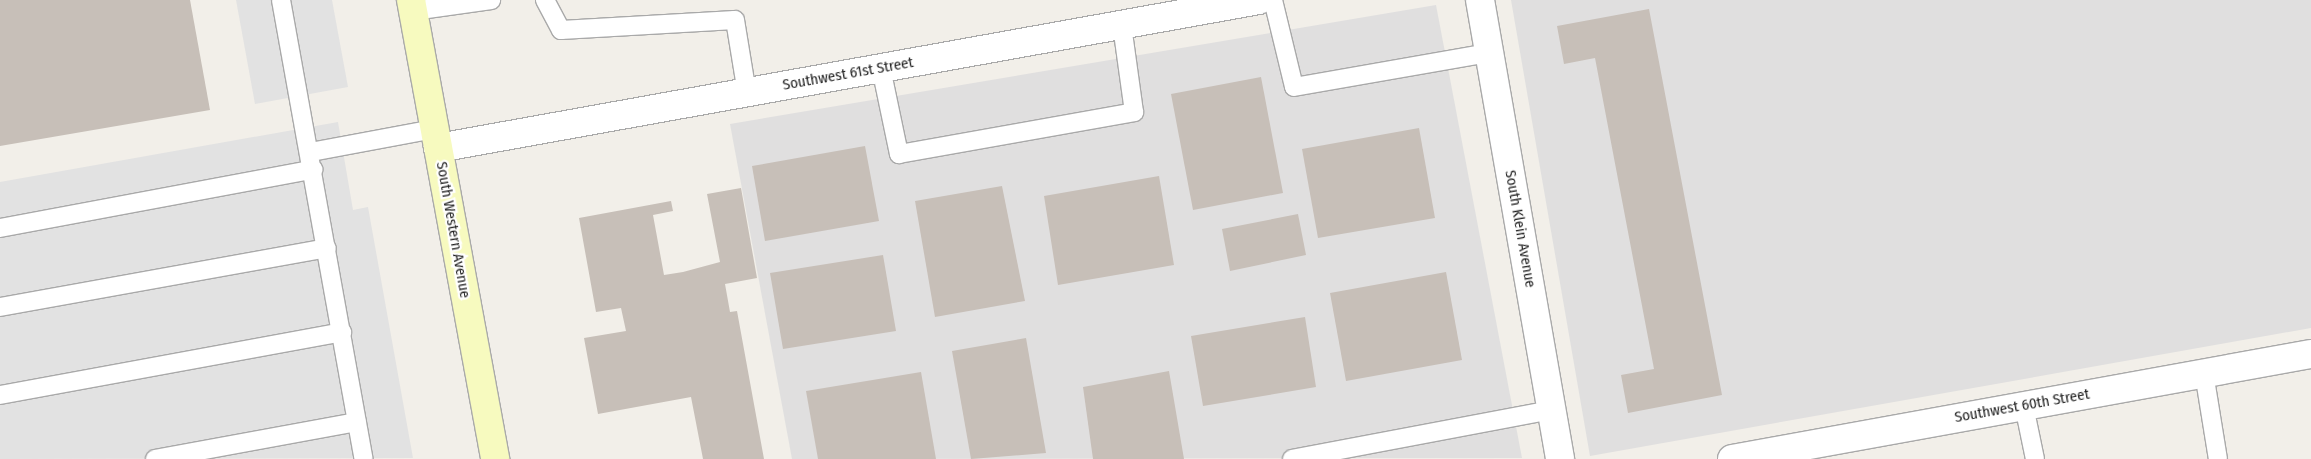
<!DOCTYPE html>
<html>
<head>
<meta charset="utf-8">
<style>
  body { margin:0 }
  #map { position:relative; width:2311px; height:459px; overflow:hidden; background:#f2efe9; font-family:"Fira Sans Condensed",sans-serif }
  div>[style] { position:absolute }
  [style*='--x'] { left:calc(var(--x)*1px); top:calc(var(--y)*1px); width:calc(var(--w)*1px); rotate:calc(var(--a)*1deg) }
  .residential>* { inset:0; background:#e0dfdf }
  .parking>* { inset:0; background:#e2e2e2 }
  .building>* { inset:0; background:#c7bfb8 }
  .roads { filter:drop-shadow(1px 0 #a9a9a9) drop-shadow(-1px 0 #a9a9a9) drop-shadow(0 1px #a9a9a9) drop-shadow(0 -1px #a9a9a9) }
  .lane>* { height:18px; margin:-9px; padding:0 9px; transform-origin:9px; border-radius:9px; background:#fff }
  .street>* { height:28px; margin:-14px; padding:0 14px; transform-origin:14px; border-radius:14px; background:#fff }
  .secondary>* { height:28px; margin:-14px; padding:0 14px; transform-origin:14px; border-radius:14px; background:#f7fabf }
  span { translate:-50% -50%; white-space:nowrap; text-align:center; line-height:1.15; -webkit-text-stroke:4.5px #fff; paint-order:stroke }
  .street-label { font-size:15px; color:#222 }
</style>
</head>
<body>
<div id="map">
  <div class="residential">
    <div style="clip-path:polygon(1511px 0,2311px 0,2311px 328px,1590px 456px)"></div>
    <div style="clip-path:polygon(1436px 5px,1522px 458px,792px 459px,730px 124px)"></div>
  </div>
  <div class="parking">
    <div style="clip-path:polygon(236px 0,332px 0,348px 87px,255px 104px)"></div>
    <div style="clip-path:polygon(338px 122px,353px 210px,368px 207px,413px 458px,0 459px,0 182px)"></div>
  </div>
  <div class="building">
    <div style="clip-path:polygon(0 0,190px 0,210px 110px,0 146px)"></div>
    <div style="clip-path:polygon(1649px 9px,1722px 395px,1628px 413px,1621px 375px,1654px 369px,1595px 58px,1564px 64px,1557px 26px)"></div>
    <div style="clip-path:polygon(1261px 77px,1283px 193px,1193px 210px,1171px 94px)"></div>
    <div style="clip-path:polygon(1419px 128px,1435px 218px,1318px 238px,1302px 149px)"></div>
    <div style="clip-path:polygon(865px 146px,879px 221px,765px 241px,752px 166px)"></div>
    <div style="clip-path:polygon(1159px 176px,1174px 265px,1058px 285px,1044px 196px)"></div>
    <div style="clip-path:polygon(1002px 186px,1025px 301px,935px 317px,915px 201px)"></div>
    <div style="clip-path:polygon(741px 188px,757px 278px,725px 284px,730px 312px,737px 311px,764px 459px,703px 459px,691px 397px,598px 414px,584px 338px,626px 331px,621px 308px,596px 312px,579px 218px,671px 201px,673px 211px,653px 215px,664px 275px,683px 272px,720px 262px,707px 194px)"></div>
    <div style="clip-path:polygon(1298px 214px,1306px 255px,1230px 271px,1222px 229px)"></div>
    <div style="clip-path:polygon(883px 255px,896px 331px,783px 349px,770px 273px)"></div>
    <div style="clip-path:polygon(1446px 272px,1462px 360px,1346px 381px,1330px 293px)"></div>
    <div style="clip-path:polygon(1305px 317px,1316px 387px,1203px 406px,1191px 336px)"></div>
    <div style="clip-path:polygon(1026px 338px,1046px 453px,971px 459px,952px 351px)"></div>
    <div style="clip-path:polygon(1169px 371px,1184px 459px,1093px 459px,1083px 387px)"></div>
    <div style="clip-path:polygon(921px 372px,936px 459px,818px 459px,806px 391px)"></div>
  </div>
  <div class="roads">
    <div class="lane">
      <div style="--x:281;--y:0;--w:466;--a:79.8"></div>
      <div style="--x:545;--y:0;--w:34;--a:62"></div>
      <div style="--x:561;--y:30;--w:174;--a:-3.3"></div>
      <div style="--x:735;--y:20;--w:74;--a:80.7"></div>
      <div style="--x:1273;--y:0;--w:89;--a:76.4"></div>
      <div style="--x:1294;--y:87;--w:198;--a:-9.9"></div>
      <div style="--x:413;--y:11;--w:79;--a:-8"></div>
      <div style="--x:881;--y:68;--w:88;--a:78.2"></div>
      <div style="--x:899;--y:154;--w:239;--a:-10.1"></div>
      <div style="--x:1134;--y:112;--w:88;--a:-97.9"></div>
      <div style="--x:311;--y:152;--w:125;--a:-10.6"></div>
      <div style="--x:0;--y:228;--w:319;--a:-10.6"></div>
      <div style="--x:0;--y:307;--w:332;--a:-10.2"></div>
      <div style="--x:2204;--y:373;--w:87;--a:80.8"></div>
      <div style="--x:0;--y:395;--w:348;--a:-10.4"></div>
      <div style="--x:2024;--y:406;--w:54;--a:78.3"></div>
      <div style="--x:155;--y:459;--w:205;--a:-10.4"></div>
      <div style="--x:1292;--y:459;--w:265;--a:-10.7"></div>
    </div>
    <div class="street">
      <div style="--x:1480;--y:0;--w:466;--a:80.1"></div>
      <div style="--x:438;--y:148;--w:834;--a:-10.22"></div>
      <div style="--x:1732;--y:459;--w:588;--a:-10.28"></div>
    </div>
    <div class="secondary">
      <div style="--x:411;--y:0;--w:467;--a:79.6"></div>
    </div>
  </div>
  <div class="street-label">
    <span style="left:848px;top:74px;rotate:-10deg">Southwest 61st Street</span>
    <span style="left:1520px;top:229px;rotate:80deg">South Klein Avenue</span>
    <span style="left:453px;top:230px;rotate:80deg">South Western Avenue</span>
    <span style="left:2022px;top:406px;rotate:-10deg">Southwest 60th Street</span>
  </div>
</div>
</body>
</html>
